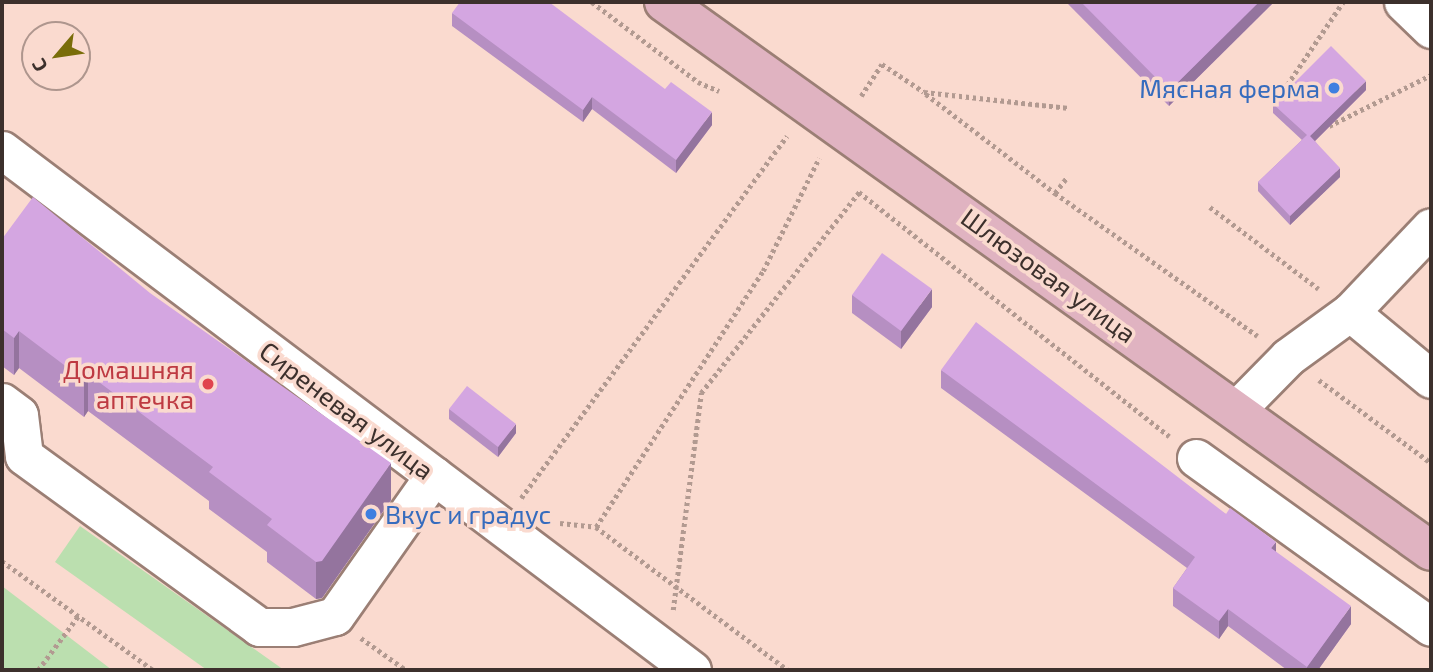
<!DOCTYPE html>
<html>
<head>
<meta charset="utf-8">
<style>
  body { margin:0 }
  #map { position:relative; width:1433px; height:672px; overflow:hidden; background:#fadacf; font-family:"Exo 2",sans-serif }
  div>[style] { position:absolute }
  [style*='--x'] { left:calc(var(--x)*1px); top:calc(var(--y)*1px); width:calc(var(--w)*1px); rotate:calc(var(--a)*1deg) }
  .green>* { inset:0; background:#bbdfaf }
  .path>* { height:4.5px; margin-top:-2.25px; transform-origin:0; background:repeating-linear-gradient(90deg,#b29a91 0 3.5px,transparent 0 7px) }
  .roads { filter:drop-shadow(2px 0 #9b7f75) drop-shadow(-2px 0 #9b7f75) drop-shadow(0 2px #9b7f75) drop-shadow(0 -2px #9b7f75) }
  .minor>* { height:37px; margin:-18.5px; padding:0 18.5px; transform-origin:18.5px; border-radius:18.5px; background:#fff }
  .major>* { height:38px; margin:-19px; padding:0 19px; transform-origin:19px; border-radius:19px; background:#e0b3c1 }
  .wall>* { inset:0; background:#b68fc2 }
  .shaded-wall>* { inset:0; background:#94749e }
  .building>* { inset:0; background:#d4a6e1 }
  .dots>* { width:19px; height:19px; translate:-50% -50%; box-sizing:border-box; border:4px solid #fadacf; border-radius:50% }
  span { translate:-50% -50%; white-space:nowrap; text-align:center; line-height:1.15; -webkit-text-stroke:7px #fadacf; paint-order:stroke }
  .shop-label { font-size:26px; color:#366cbe }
  .right { translate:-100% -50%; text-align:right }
  .left { translate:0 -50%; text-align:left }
  .street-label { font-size:26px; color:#3c302c }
  .health-label { font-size:26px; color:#be3a42 }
  .frame { position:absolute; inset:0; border:4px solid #3c302c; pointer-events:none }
  .north { position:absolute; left:21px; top:21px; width:70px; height:70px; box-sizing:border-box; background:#fadacf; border:2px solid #ae968e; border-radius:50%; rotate:241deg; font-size:19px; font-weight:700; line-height:28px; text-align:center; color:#3c302c }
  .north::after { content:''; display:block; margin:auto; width:24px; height:32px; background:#796d09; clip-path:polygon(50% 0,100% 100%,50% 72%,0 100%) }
</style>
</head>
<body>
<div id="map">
  <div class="green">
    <div style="clip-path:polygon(80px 526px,284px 670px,207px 670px,55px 562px)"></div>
    <div style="clip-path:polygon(2px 586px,65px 634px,112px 670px,2px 670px)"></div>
  </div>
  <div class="path">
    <div style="--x:592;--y:2;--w:133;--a:37"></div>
    <div style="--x:698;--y:82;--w:23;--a:23"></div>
    <div style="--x:1287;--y:85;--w:100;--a:-56"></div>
    <div style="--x:926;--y:94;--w:163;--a:37.5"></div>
    <div style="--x:1055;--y:193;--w:248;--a:35.2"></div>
    <div style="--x:861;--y:96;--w:38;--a:-57"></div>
    <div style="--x:882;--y:64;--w:50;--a:33.7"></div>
    <div style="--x:924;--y:92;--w:146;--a:6.3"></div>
    <div style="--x:1329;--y:126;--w:114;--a:-26.6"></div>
    <div style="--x:1055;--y:193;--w:20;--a:-53"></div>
    <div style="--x:1210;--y:207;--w:136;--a:37"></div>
    <div style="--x:1319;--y:380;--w:139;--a:36.5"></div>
    <div style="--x:521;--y:498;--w:449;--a:-53.7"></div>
    <div style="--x:560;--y:523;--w:36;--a:6"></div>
    <div style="--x:596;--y:527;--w:239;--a:36.7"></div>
    <div style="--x:596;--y:527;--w:306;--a:-56.9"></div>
    <div style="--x:763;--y:271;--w:126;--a:-63.6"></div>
    <div style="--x:2;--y:561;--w:186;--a:35.8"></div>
    <div style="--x:673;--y:610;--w:219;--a:-82.6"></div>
    <div style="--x:701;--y:393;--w:256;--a:-51.8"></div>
    <div style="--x:859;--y:192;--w:395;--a:38.2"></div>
    <div style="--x:361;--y:638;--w:55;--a:35.4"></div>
    <div style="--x:38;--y:670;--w:69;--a:-53.3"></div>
  </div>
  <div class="roads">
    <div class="minor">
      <div style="--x:1403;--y:2;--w:39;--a:44"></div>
      <div style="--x:2;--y:150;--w:864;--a:37"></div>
      <div style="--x:1350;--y:312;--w:105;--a:39.6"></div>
      <div style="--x:2;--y:402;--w:21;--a:37"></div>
      <div style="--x:19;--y:415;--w:41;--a:83"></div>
      <div style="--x:24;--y:456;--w:291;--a:36"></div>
      <div style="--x:259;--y:627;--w:34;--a:0"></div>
      <div style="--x:293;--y:627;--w:43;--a:-14.7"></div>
      <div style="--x:335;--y:616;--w:172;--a:-54.9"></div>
      <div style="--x:1236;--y:410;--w:74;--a:-45.5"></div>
      <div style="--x:1288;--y:357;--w:77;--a:-36"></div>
      <div style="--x:1350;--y:312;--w:117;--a:-46.4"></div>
      <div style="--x:1196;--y:458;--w:289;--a:35.7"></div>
    </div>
    <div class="major">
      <div style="--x:664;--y:2;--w:943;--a:35.59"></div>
    </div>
  </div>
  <div class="wall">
    <div style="clip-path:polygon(1066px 2px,1274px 2px,1169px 106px)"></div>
    <div style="clip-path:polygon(452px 13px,712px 125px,676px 173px,592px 109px,583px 122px,452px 26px)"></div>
    <div style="clip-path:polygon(1366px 90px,1315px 141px,1340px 177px,1290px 225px,1258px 191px,1258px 182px,1302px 140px,1273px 113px,1273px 104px)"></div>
    <div style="clip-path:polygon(2px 239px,391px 500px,322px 598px,316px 599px,267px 562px,267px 552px,209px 509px,209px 501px,88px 411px,84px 417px,19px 368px,14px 375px,2px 366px)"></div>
    <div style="clip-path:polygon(852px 295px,932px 307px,901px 349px,852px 313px)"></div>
    <div style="clip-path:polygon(941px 370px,1226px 514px,1276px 552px,1351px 624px,1318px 670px,1287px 670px,1228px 626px,1219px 639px,1173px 606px,1173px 588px,1187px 568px,941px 388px)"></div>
    <div style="clip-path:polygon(449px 409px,516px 433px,498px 457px,449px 419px)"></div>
  </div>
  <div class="shaded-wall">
    <div style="clip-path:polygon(1259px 2px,1274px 2px,1169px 106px,1169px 91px)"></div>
    <div style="clip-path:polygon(1366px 81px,1366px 90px,1310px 146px,1310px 136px)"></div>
    <div style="clip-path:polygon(592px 97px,592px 109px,583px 122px,583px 110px)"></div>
    <div style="clip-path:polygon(712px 112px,712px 125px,676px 173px,676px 160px)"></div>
    <div style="clip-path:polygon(1340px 168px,1340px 177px,1290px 225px,1290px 216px)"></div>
    <div style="clip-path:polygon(932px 289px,932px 307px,901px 349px,901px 331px)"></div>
    <div style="clip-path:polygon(19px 331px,19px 368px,14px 375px,14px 338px)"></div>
    <div style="clip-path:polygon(88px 374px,88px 411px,84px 417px,84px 380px)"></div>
    <div style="clip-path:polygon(516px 424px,516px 433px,498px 457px,498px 447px)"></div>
    <div style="clip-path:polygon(391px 463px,391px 500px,322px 598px,316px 599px,316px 562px)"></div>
    <div style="clip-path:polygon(1276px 542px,1276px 559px,1271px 548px)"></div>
    <div style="clip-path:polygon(1351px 606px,1351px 624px,1318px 670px,1307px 670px,1307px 667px)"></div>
    <div style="clip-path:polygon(1228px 609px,1228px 626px,1219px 639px,1219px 621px)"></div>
  </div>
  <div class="building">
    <div style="clip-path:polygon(460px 2px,549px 2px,665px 89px,671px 82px,712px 112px,676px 160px,592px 97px,583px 110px,452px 13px)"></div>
    <div style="clip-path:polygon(1081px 2px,1259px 2px,1169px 91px)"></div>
    <div style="clip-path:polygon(1331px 46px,1366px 81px,1310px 136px,1340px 168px,1290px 216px,1258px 182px,1307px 135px,1273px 104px)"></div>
    <div style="clip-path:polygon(33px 197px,150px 293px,391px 463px,322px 561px,316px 562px,267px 525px,272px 519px,209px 472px,213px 467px,88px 374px,84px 380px,19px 331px,14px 338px,2px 329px,2px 239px)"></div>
    <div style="clip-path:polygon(882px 253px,932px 289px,901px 331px,852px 295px)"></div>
    <div style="clip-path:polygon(976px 322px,1226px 514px,1230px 508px,1276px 542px,1271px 548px,1351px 606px,1307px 667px,1228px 609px,1219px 621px,1173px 588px,1195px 557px,941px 370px)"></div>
    <div style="clip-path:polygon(467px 386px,516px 424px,498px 447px,449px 409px)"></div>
  </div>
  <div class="dots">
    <div style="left:1334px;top:88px;background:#3f7fe0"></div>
    <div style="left:208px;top:384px;background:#e0444e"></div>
    <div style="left:371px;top:514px;background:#3f7fe0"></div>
  </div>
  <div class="shop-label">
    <span class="right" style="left:1320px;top:88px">Мясная ферма</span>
    <span class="left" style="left:385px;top:514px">Вкус и градус</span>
  </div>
  <div class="street-label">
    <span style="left:1049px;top:275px;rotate:36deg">Шлюзовая улица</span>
    <span style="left:347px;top:410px;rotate:37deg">Сиреневая улица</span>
  </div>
  <div class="health-label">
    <span class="right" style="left:194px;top:384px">Домашняя<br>аптечка</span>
  </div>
  <div class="frame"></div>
  <div class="north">С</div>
</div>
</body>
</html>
